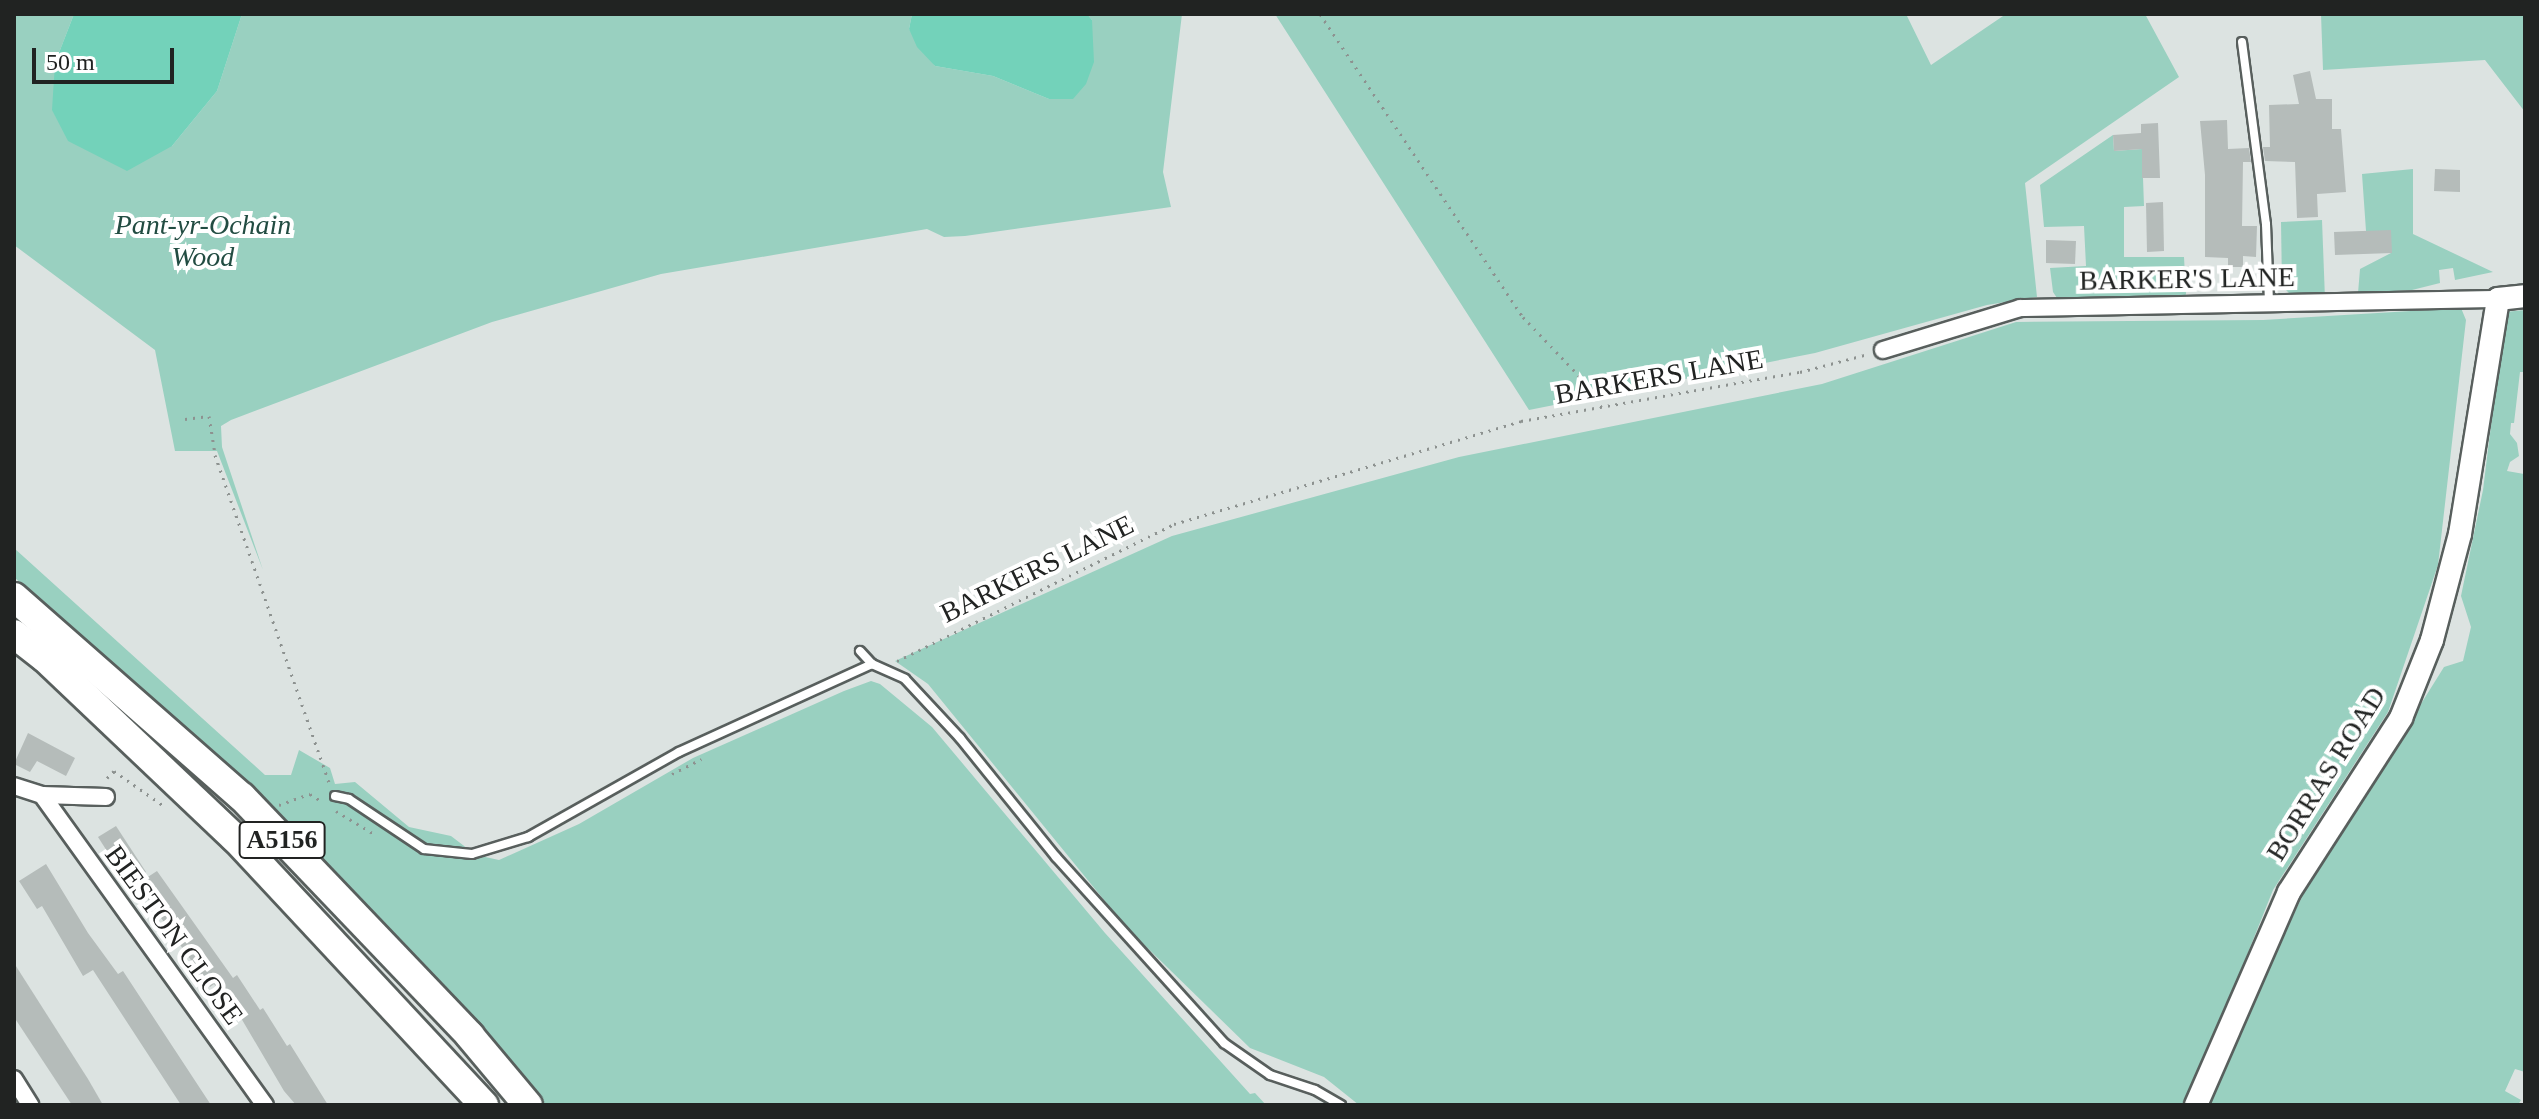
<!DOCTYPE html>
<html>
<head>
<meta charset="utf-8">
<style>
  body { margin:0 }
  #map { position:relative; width:2539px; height:1119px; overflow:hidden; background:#dce3e1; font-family:Georgia,serif }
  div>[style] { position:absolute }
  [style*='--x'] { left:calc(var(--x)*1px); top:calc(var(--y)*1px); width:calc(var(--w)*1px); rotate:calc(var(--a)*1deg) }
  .green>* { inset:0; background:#99d0c0 }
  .water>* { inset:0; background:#73d2ba }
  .building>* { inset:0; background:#b5bcba }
  .path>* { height:3px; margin-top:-1.5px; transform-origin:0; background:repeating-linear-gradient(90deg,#8d9290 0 2px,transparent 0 8px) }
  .roads { filter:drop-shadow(2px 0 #585f5d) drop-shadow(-2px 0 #585f5d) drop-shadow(0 2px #585f5d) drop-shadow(0 -2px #585f5d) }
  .lane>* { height:8px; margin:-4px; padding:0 4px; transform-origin:4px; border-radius:4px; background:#fff }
  .street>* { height:16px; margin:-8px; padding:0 8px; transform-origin:8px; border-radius:8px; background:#fff }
  .secondary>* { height:22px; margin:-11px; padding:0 11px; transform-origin:11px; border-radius:11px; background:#fff }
  .highway>* { height:28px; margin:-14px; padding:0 14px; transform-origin:14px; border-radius:14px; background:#fff }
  span { translate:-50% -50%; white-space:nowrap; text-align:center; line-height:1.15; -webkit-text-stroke:8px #fff; paint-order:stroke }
  .shield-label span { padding:2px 6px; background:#fff; border:2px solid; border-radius:6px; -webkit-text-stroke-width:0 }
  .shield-label { font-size:26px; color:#212322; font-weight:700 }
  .park-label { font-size:28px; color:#224c42; font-style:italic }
  .street-label { font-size:28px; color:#212322 }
  .frame { position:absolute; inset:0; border:16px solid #212322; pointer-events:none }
  .scale { position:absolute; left:32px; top:48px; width:142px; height:36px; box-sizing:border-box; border:4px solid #212322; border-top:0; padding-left:10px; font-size:24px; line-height:28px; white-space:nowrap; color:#212322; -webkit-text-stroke:6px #fff; paint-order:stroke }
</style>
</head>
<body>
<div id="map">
  <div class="green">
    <div style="clip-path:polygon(14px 14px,74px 14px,55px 63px,172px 146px,217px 91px,242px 14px,912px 14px,909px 29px,935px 66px,993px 76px,1049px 99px,1092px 20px,1087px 14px,1182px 14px,1163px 172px,1171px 207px,965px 236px,944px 237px,927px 229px,661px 274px,492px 322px,231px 420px,221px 426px,222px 447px,263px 570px,217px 451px,175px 451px,155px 350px,14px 245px)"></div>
    <div style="clip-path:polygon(1275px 14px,1906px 14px,1931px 65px,2006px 14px,2145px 14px,2179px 77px,2025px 183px,2037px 297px,1987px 305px,1815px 353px,1529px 410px)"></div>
    <div style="clip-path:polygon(2321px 14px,2525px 14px,2525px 112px,2485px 60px,2323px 70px)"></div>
    <div style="clip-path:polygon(2113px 135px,2114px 151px,2142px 149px,2144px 206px,2124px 207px,2124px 257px,2184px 257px,2186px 294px,2182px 300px,2059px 301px,2053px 292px,2050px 268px,2086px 266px,2084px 226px,2044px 227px,2040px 185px)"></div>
    <div style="clip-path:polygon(2413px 169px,2413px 234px,2493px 272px,2455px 280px,2453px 268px,2439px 270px,2440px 283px,2412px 290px,2358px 293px,2360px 269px,2391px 253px,2366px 231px,2362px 174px)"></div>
    <div style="clip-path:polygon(2322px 220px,2325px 299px,2296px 300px,2282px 286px,2281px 222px)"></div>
    <div style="clip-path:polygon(2461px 308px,2466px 320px,2438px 565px,2388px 712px,2273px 890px,2187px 1105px,1359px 1105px,1324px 1077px,1250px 1048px,1126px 927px,928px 684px,895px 661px,1172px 536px,1459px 457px,1822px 384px,2016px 322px,2263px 320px)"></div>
    <div style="clip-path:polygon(2525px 310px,2525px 372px,2520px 372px,2514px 423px,2511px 423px,2510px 434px,2517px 443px,2519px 456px,2510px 462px,2507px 471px,2524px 474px,2525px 478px,2525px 1072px,2515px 1069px,2505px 1091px,2521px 1100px,2518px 1105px,2205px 1105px,2306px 888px,2444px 667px,2463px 661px,2471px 627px,2461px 596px,2483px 490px,2505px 312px)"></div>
    <div style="clip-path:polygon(14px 548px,265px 775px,291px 775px,299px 750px,330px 768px,335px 784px,355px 782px,409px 827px,451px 836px,476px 855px,499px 860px,579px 824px,693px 758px,844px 691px,871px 681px,880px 684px,932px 727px,1105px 933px,1250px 1094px,1255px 1093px,1266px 1105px,534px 1105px,229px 776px,14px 577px)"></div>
  </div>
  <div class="water">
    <div style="clip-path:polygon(74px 14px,242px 14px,217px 91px,172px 146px,127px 171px,68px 141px,52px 110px,55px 63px)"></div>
    <div style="clip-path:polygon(912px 14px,1087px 14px,1092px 20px,1094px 62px,1086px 84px,1073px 99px,1049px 99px,993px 76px,935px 66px,917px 47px,909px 29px)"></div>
  </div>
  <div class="building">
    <div style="clip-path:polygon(2310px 71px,2316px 99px,2332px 99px,2332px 129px,2341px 129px,2346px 192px,2317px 194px,2318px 217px,2297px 218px,2295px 162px,2265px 161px,2263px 147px,2270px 147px,2269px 105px,2299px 104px,2293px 75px)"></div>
    <div style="clip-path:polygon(2227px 120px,2228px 149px,2249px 148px,2251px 162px,2243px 162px,2242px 226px,2257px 226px,2256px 257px,2243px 256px,2243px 267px,2228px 267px,2228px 258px,2205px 257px,2205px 175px,2200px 121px)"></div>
    <div style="clip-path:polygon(2158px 123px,2160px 178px,2142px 178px,2142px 149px,2114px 151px,2113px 135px,2141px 133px,2141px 124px)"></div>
    <div style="clip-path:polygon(2435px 169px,2460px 170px,2460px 192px,2434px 191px)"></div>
    <div style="clip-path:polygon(2163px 202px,2164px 251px,2147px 252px,2146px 203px)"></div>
    <div style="clip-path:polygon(2391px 230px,2392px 253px,2335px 255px,2334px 232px)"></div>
    <div style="clip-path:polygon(2046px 240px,2076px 241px,2075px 264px,2046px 263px)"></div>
    <div style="clip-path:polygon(28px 733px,75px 758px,66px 776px,37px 761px,30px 772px,14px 764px)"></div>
    <div style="clip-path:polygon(116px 826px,146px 872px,128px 884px,98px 837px)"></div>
    <div style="clip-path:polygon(46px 864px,88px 933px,118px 974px,123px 971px,211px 1105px,181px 1105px,93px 970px,83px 976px,42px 906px,37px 909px,19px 881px)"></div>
    <div style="clip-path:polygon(157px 871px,233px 978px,237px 975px,260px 1010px,263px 1008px,287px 1046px,290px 1044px,328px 1105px,296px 1105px,284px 1091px,241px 1018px,238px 1020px,214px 984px,210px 987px,137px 884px)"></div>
    <div style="clip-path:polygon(14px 963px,88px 1079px,103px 1105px,72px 1105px,14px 1017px)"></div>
  </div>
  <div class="path">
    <div style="--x:1320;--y:14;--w:365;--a:56.2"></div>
    <div style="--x:1523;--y:317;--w:94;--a:46.3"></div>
    <div style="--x:1588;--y:385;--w:26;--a:59"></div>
    <div style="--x:185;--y:419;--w:24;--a:-7"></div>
    <div style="--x:209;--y:416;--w:39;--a:81"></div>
    <div style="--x:215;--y:455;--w:349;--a:70.8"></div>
    <div style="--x:897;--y:661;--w:309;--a:-26.3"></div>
    <div style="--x:1174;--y:524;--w:362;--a:-16.5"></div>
    <div style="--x:1521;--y:421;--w:283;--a:-10"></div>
    <div style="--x:1800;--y:372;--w:70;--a:-14.8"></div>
    <div style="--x:672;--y:774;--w:33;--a:-27"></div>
    <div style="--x:107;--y:778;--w:10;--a:-45"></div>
    <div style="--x:114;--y:771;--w:61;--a:35"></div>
    <div style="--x:279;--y:805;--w:33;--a:-20"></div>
    <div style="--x:310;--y:794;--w:15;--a:32"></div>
    <div style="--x:336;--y:811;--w:44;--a:31.2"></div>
  </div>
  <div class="roads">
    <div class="lane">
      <div style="--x:2242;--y:42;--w:184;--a:82.5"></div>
      <div style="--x:2266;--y:224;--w:79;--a:87.8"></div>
      <div style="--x:860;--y:651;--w:18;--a:47"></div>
      <div style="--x:872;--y:664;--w:36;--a:24"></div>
      <div style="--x:905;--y:679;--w:81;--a:47"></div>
      <div style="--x:960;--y:738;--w:153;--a:51.1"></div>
      <div style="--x:1056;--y:857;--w:251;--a:47.9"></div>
      <div style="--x:1224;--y:1043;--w:56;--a:34.8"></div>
      <div style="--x:1270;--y:1075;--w:47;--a:18.4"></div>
      <div style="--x:1315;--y:1090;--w:30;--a:30"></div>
      <div style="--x:335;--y:796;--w:14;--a:12"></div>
      <div style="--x:349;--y:799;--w:90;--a:33.7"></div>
      <div style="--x:424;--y:849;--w:48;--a:5.9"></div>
      <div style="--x:472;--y:854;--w:59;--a:-16.9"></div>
      <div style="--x:528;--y:837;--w:173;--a:-29.4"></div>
      <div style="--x:679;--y:752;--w:212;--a:-24.5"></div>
    </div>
    <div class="street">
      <div style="--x:1883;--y:350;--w:143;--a:-17"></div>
      <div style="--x:2020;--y:308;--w:478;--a:-1.1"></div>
      <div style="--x:14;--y:786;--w:29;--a:18"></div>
      <div style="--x:42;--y:795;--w:64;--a:1.8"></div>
      <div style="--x:42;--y:795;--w:382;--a:54.3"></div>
      <div style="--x:14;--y:1079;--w:31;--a:58"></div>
    </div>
    <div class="secondary">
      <div style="--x:2196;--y:1105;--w:232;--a:-66.4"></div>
      <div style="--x:2289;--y:892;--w:207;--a:-57.2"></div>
      <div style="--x:2401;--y:718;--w:84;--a:-68.3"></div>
      <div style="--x:2432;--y:640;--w:110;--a:-75.2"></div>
      <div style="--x:2460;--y:534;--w:238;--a:-80.8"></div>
      <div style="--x:2498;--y:299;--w:27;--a:-6"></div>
    </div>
    <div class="highway">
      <div style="--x:14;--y:597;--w:303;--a:41.3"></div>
      <div style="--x:242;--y:797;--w:330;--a:46.3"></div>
      <div style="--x:470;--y:1036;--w:90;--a:50"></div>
      <div style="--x:14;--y:634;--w:39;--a:38"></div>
      <div style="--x:45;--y:658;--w:262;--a:43.5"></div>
      <div style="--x:235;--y:838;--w:365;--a:47"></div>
    </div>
  </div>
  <div class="shield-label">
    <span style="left:282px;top:840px">A5156</span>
  </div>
  <div class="park-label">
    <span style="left:203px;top:241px">Pant-yr-Ochain<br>Wood</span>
  </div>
  <div class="street-label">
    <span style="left:2187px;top:279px;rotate:-1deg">BARKER'S LANE</span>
    <span style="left:1659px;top:377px;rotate:-10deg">BARKERS LANE</span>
    <span style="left:1037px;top:569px;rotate:-26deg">BARKERS LANE</span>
    <span style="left:2326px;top:774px;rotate:-58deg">BORRAS ROAD</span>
    <span style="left:174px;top:935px;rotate:54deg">BIESTON CLOSE</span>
  </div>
  <div class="frame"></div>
  <div class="scale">50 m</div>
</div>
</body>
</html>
